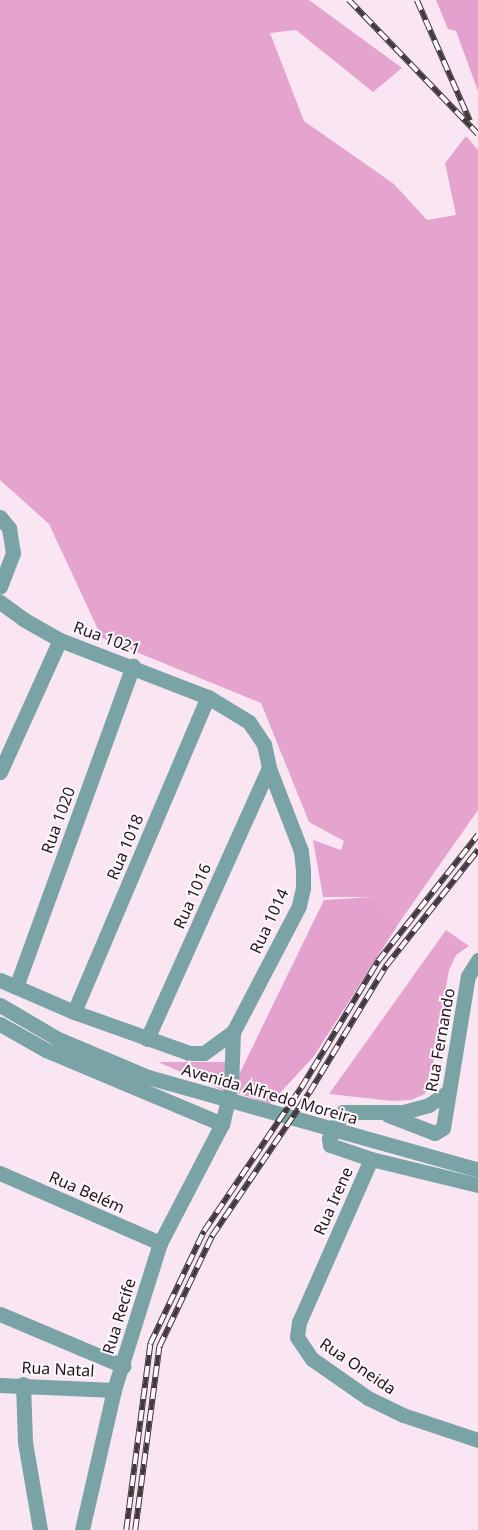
<!DOCTYPE html>
<html>
<head>
<meta charset="utf-8">
<style>
  body { margin:0 }
  #map { position:relative; width:478px; height:1530px; overflow:hidden; background:#fae6f2; font-family:"Noto Sans",sans-serif }
  div>[style] { position:absolute }
  [style*='--x'] { left:calc(var(--x)*1px); top:calc(var(--y)*1px); width:calc(var(--w)*1px); rotate:calc(var(--a)*1deg) }
  .green>* { inset:0; background:#e5a4ce }
  .forest>* { inset:0; background:#e5a1cd }
  .minor>* { height:15px; margin:-7.5px; padding:0 7.5px; transform-origin:7.5px; border-radius:7.5px; background:#7aa3a5 }
  .rail>* { height:5.5px; margin-top:-2.75px; transform-origin:0; background:repeating-linear-gradient(90deg,#fff7fc 0 11px,#42393e 0 22px); box-sizing:border-box; border-block:1px solid #42393e }
  span { translate:-50% -50%; white-space:nowrap; text-align:center; line-height:1.15; -webkit-text-stroke:4px #fff7fc; paint-order:stroke }
  .street-label { font-size:16px; color:#1e171b }
</style>
</head>
<body>
<div id="map">
  <div class="green">
    <div style="clip-path:polygon(0 0,309px 0,402px 68px,373px 92px,296px 30px,270px 33px,304px 121px,394px 184px,427px 220px,456px 215px,445px 163px,466px 136px,478px 150px,478px 810px,399px 923px,371px 897px,323px 897px,313px 840px,341px 850px,344px 841px,309px 822px,261px 703px,102px 638px,49px 524px,0 480px)"></div>
    <div style="clip-path:polygon(446px 930px,469px 946px,456px 955px,449px 970px,432px 1070px,425px 1094px,411px 1100px,392px 1101px,329px 1094px)"></div>
    <div style="clip-path:polygon(158px 1062px,230px 1062px,222px 1090px)"></div>
  </div>
  <div class="forest">
    <div style="clip-path:polygon(436px 0,478px 0,478px 91px,456px 31px,448px 29px)"></div>
    <div style="clip-path:polygon(371px 897px,399px 923px,314px 1056px,270px 1104px,231px 1091px,324px 900px)"></div>
  </div>
  <div class="minor">
    <div style="--x:0;--y:517;--w:14;--a:51"></div>
    <div style="--x:9;--y:528;--w:25;--a:81"></div>
    <div style="--x:13;--y:553;--w:36;--a:111"></div>
    <div style="--x:0;--y:602;--w:29;--a:36"></div>
    <div style="--x:23;--y:619;--w:43;--a:29.6"></div>
    <div style="--x:60;--y:640;--w:159;--a:21.1"></div>
    <div style="--x:208;--y:697;--w:48;--a:31.4"></div>
    <div style="--x:249;--y:722;--w:27;--a:56"></div>
    <div style="--x:264;--y:744;--w:25;--a:78"></div>
    <div style="--x:269;--y:768;--w:89;--a:68.9"></div>
    <div style="--x:301;--y:851;--w:19;--a:84"></div>
    <div style="--x:303;--y:870;--w:18;--a:90"></div>
    <div style="--x:303;--y:888;--w:18;--a:103"></div>
    <div style="--x:299;--y:906;--w:142;--a:117.6"></div>
    <div style="--x:233;--y:1032;--w:54;--a:92.1"></div>
    <div style="--x:231;--y:1086;--w:39;--a:103"></div>
    <div style="--x:222;--y:1124;--w:134;--a:117.5"></div>
    <div style="--x:160;--y:1243;--w:154;--a:107.4"></div>
    <div style="--x:114;--y:1390;--w:144;--a:102.9"></div>
    <div style="--x:0;--y:772;--w:145;--a:-65.6"></div>
    <div style="--x:0;--y:980;--w:81;--a:23.4"></div>
    <div style="--x:74;--y:1012;--w:122;--a:19.6"></div>
    <div style="--x:189;--y:1053;--w:15;--a:0"></div>
    <div style="--x:204;--y:1053;--w:36;--a:-36"></div>
    <div style="--x:16;--y:987;--w:342;--a:-70"></div>
    <div style="--x:0;--y:1005;--w:67;--a:30.4"></div>
    <div style="--x:58;--y:1039;--w:98;--a:22.9"></div>
    <div style="--x:148;--y:1077;--w:343;--a:15.7"></div>
    <div style="--x:74;--y:1012;--w:342;--a:-67"></div>
    <div style="--x:0;--y:1024;--w:53;--a:29.5"></div>
    <div style="--x:46;--y:1050;--w:191;--a:22.8"></div>
    <div style="--x:147;--y:1039;--w:297;--a:-65.8"></div>
    <div style="--x:448;--y:1092;--w:23;--a:146"></div>
    <div style="--x:429;--y:1105;--w:27;--a:165"></div>
    <div style="--x:403;--y:1112;--w:60;--a:180"></div>
    <div style="--x:343;--y:1112;--w:30;--a:118"></div>
    <div style="--x:329;--y:1138;--w:7;--a:82"></div>
    <div style="--x:330;--y:1145;--w:43;--a:18.9"></div>
    <div style="--x:371;--y:1159;--w:178;--a:113.8"></div>
    <div style="--x:299;--y:1322;--w:15;--a:98"></div>
    <div style="--x:297;--y:1337;--w:27;--a:56"></div>
    <div style="--x:312;--y:1359;--w:68;--a:34.9"></div>
    <div style="--x:368;--y:1398;--w:39;--a:26"></div>
    <div style="--x:403;--y:1415;--w:79;--a:18.4"></div>
    <div style="--x:388;--y:1115;--w:50;--a:21"></div>
    <div style="--x:435;--y:1133;--w:9;--a:-32"></div>
    <div style="--x:443;--y:1128;--w:154;--a:-80.7"></div>
    <div style="--x:468;--y:976;--w:19;--a:-58"></div>
    <div style="--x:371;--y:1159;--w:110;--a:13.7"></div>
    <div style="--x:0;--y:1173;--w:175;--a:23.6"></div>
    <div style="--x:0;--y:1314;--w:134;--a:22.9"></div>
    <div style="--x:23;--y:1384;--w:58;--a:88"></div>
    <div style="--x:25;--y:1442;--w:89;--a:80.3"></div>
    <div style="--x:0;--y:1385;--w:114;--a:2.5"></div>
  </div>
  <div class="rail">
    <div style="--x:349;--y:0;--w:186;--a:46.1"></div>
    <div style="--x:417;--y:0;--w:132;--a:66.3"></div>
    <div style="--x:126;--y:1530;--w:188;--a:-82.6"></div>
    <div style="--x:150;--y:1344;--w:125;--a:-64.5"></div>
    <div style="--x:204;--y:1231;--w:173;--a:-55.9"></div>
    <div style="--x:301;--y:1088;--w:149;--a:-58.8"></div>
    <div style="--x:378;--y:961;--w:161;--a:-51.6"></div>
    <div style="--x:135;--y:1530;--w:185;--a:-82.5"></div>
    <div style="--x:159;--y:1347;--w:123;--a:-64.5"></div>
    <div style="--x:212;--y:1236;--w:173;--a:-55.9"></div>
    <div style="--x:309;--y:1093;--w:149;--a:-58.8"></div>
    <div style="--x:386;--y:966;--w:148;--a:-51.6"></div>
  </div>
  <div class="street-label">
    <span style="left:107px;top:638px;rotate:20deg">Rua 1021</span>
    <span style="left:58px;top:820px;rotate:-70deg">Rua 1020</span>
    <span style="left:125px;top:847px;rotate:-67deg">Rua 1018</span>
    <span style="left:192px;top:896px;rotate:-66deg">Rua 1016</span>
    <span style="left:269px;top:921px;rotate:-65deg">Rua 1014</span>
    <span style="left:440px;top:1040px;rotate:-80deg">Rua Fernando</span>
    <span style="left:270px;top:1094px;rotate:16deg">Avenida Alfredo Moreira</span>
    <span style="left:87px;top:1192px;rotate:24deg">Rua Belém</span>
    <span style="left:333px;top:1201px;rotate:-66deg">Rua Irene</span>
    <span style="left:119px;top:1316px;rotate:-73deg">Rua Recife</span>
    <span style="left:358px;top:1366px;rotate:34deg">Rua Oneida</span>
    <span style="left:58px;top:1369px;rotate:3deg">Rua Natal</span>
  </div>
</div>
</body>
</html>
